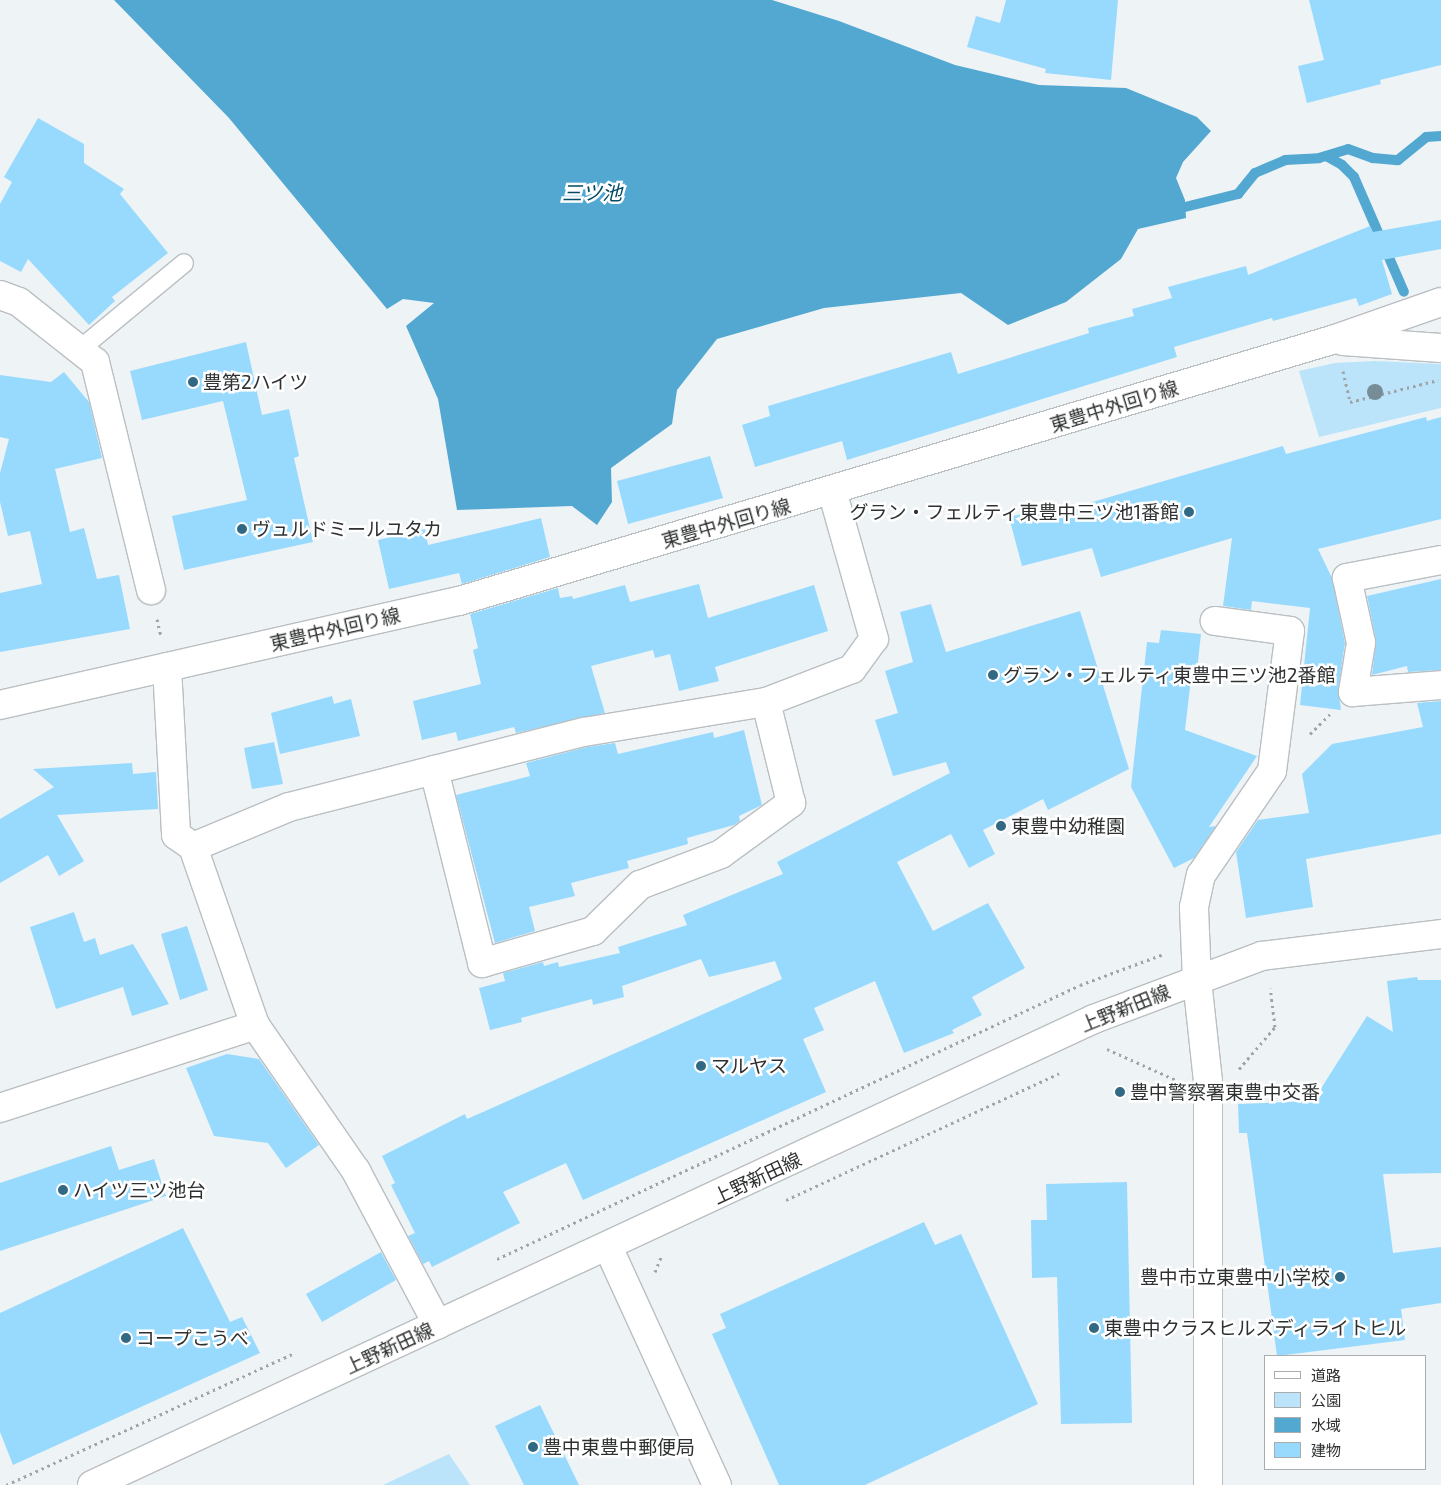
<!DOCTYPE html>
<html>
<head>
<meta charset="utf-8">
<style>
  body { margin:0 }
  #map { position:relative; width:1441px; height:1485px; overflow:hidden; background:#eef3f6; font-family:"Exo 2","Noto Sans JP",sans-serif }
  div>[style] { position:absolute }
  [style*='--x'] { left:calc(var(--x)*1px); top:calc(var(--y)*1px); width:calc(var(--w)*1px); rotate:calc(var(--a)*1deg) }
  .green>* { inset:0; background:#bbe4fa }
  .water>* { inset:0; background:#53a8d2 }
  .stream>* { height:10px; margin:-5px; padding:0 5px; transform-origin:5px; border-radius:5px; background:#53a8d2 }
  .building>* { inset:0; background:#98dafd }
  .path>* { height:3px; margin-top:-1.5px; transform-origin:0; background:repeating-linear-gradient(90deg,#a1a4a6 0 2.5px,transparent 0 6.5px) }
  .roads { filter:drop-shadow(1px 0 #babfc2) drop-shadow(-1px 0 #babfc2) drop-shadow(0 1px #babfc2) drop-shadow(0 -1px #babfc2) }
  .service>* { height:18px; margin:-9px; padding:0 9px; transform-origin:9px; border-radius:9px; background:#fff }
  .minor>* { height:28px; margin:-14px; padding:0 14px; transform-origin:14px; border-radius:14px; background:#fff }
  .tertiary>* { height:28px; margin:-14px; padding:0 14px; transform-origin:14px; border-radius:14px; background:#fff }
  .trees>* { width:16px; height:16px; margin:-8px; border-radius:50%; background:#768d98 }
  .dots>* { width:14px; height:14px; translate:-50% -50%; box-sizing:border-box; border:2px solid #fff; border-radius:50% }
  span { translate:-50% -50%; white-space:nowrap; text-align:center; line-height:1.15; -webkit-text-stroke:5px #fff; paint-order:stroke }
  .poi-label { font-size:19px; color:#2e3031 }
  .left { translate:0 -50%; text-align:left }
  .right { translate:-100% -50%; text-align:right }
  .street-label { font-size:19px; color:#2e3031 }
  .water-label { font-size:20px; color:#004a66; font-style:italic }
  .legend { position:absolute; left:1264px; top:1355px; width:162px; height:115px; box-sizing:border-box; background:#fff; border:1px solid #abacad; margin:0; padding:6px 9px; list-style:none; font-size:15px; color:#2e3031 }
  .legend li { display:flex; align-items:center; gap:10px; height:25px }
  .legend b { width:25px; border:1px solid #abacad }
</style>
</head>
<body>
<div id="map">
  <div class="green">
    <div style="clip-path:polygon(1375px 361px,1441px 364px,1441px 408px,1319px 437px,1299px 371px,1335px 363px)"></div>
    <div style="clip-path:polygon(449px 1454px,470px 1485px,383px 1485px)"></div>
  </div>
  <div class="water">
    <div style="clip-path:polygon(114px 0,772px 0,839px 21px,955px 65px,1039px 85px,1126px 88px,1197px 117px,1211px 131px,1183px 162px,1176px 178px,1185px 200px,1186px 218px,1138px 229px,1121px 259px,1066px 302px,1008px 325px,961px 293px,824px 308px,717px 339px,677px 390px,672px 424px,611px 468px,612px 502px,597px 525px,572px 506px,457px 510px,438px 399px,406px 326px,434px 303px,403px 299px,387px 309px,229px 118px)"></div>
  </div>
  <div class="stream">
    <div style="--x:1326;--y:156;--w:18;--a:29"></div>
    <div style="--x:1342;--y:165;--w:17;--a:45"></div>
    <div style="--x:1354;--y:177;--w:125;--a:66.5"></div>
    <div style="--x:1185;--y:207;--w:55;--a:-13.8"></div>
    <div style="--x:1238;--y:194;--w:27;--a:-51"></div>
    <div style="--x:1255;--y:173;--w:33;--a:-23"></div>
    <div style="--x:1285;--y:160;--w:34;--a:-3"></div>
    <div style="--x:1319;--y:158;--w:30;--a:-17"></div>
    <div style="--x:1348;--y:149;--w:27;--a:20"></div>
    <div style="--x:1373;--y:158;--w:25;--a:5"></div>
    <div style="--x:1398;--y:160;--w:36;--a:-39"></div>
    <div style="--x:1426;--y:137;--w:15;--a:-4"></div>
  </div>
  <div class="building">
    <div style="clip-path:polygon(1006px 0,1118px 0,1111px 80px,1045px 73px,1046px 69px,967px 47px,976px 16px,1000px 23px)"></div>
    <div style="clip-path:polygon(1309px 0,1441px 0,1441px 65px,1380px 80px,1381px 84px,1307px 103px,1298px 66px,1324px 60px)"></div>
    <div style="clip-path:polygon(38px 118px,84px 144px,84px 163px,124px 189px,120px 194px,168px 253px,112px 297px,115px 301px,89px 325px,28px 259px,21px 272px,0 261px,0 204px,12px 182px,4px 177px)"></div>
    <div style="clip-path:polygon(1441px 220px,1441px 249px,1382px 260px,1392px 294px,1359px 306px,1356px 298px,1273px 321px,1272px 318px,1174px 347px,1177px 357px,847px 460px,842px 441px,755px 467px,742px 425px,770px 416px,768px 406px,951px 352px,958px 374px,1089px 333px,1088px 328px,1134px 316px,1132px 309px,1172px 298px,1168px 287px,1246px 266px,1248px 275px,1370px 226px,1373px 232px)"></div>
    <div style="clip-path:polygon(246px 342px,262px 415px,289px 409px,299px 456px,294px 458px,313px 542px,184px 570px,172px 516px,247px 500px,223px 401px,142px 420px,130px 371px)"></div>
    <div style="clip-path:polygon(64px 372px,89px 402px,102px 458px,55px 469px,70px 532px,84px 528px,97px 579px,119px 575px,130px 629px,0 652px,0 593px,42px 584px,30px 531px,8px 536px,0 502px,0 473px,9px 439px,0 437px,0 375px,51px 382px)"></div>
    <div style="clip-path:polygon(1426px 417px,1427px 421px,1441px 417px,1441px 519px,1318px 549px,1332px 578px,1345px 643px,1338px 689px,1341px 710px,1300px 705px,1310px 608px,1252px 601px,1251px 610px,1223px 606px,1232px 538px,1101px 577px,1092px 548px,1022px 566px,1009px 517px,1036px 510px,1045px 516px,1283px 446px,1286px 454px)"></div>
    <div style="clip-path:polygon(710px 456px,723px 498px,628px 524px,617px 481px)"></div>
    <div style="clip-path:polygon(541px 518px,550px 557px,462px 584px,459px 573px,389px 589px,378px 540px,425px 529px,428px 545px)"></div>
    <div style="clip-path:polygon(1441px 579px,1441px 670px,1408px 672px,1407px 666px,1372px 675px,1376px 640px,1367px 596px)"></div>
    <div style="clip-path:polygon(699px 584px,708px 618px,814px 585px,828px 631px,715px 667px,719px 681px,679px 691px,670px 654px,655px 658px,653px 650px,591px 666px,605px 713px,516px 733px,514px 727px,458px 741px,456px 732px,422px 740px,413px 701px,481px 684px,473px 650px,478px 648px,470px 614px,558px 588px,560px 598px,572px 596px,573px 599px,625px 585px,630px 602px)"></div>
    <div style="clip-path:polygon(931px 604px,946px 652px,1080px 611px,1129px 769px,1048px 810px,1043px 799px,983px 830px,995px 854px,969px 868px,951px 834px,897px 862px,933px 931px,988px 903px,1025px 968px,972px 997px,982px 1015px,952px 1030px,954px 1033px,904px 1053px,875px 981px,814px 1008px,824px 1030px,803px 1039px,826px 1092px,583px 1200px,566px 1163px,503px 1192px,520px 1223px,432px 1267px,429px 1261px,423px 1264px,408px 1236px,415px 1233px,391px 1185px,395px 1183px,382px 1156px,465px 1114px,467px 1119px,782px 979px,775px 961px,709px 977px,701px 959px,622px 986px,624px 997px,593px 1005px,592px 999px,521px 1018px,522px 1022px,490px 1030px,479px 988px,505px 981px,503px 973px,543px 962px,544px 966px,558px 962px,559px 967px,620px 953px,618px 947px,687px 925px,683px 915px,783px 874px,777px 862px,950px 773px,946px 762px,893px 776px,875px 720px,898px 713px,885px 671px,913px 662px,900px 612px)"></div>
    <div style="clip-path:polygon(1161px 630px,1201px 634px,1196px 679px,1191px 679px,1185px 730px,1257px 756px,1209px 827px,1216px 826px,1194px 858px,1174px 868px,1131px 787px,1147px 642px,1159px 643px)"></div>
    <div style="clip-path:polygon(332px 696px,334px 704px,351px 699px,360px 736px,280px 754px,271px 713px)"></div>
    <div style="clip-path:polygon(1441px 701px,1441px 834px,1306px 859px,1313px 907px,1246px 918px,1236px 852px,1258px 820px,1309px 813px,1302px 774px,1332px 744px,1423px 727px,1417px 703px)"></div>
    <div style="clip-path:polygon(744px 730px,762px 805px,739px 816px,740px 821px,734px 825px,687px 838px,688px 844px,627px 861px,629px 868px,571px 883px,575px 896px,529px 907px,535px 931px,495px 943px,456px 795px,530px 776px,526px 763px,587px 747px,615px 743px,618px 754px,713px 732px,714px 738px)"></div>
    <div style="clip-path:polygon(274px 742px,283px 784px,252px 789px,244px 748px)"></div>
    <div style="clip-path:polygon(132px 763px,133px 774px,156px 772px,158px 809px,57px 815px,84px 861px,59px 876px,48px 855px,0 883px,0 819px,54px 787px,33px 769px)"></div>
    <div style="clip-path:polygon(74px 912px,84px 942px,95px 938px,100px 955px,133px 944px,169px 1004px,132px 1016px,123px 987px,56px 1009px,30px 927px)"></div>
    <div style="clip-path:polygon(187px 926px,208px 990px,180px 1000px,161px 934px)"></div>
    <div style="clip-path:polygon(1417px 977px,1418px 980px,1441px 980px,1441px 1173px,1383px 1174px,1393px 1253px,1441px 1247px,1441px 1303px,1401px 1309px,1405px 1340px,1277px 1356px,1247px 1133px,1239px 1133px,1238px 1104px,1313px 1101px,1367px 1016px,1393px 1032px,1387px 981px)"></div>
    <div style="clip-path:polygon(227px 1054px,259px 1059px,319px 1145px,286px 1168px,268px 1143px,214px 1136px,186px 1068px)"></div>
    <div style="clip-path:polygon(111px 1146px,119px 1170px,154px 1159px,166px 1196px,0 1251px,0 1183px)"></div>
    <div style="clip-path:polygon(1127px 1182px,1132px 1423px,1061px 1424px,1057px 1277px,1032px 1278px,1031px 1220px,1047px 1220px,1046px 1184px)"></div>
    <div style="clip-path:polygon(924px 1222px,935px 1245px,961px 1234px,1038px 1404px,865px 1485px,779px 1485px,712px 1334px,726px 1328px,720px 1314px)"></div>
    <div style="clip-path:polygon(183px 1228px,230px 1322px,242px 1317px,260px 1353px,13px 1465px,0 1432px,0 1313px)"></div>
    <div style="clip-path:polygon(381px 1252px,396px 1280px,322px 1322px,306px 1294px)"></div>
    <div style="clip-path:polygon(540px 1405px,579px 1485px,524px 1485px,495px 1426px)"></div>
  </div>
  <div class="path">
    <div style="--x:1343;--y:371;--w:32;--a:77"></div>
    <div style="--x:1350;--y:402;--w:91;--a:-14"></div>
    <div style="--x:157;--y:619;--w:18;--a:77"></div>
    <div style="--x:1310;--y:734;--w:28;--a:-45"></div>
    <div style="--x:1107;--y:1049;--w:76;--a:24.2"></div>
    <div style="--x:1239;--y:1069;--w:55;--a:-49.4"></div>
    <div style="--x:1275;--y:1027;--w:39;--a:-97"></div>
    <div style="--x:786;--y:1200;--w:301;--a:-24.9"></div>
    <div style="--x:497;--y:1259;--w:644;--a:-25.17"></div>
    <div style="--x:1080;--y:985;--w:90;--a:-20.3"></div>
    <div style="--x:655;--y:1272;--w:18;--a:-68"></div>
    <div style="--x:6;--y:1485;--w:317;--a:-24.6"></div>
  </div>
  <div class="roads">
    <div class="service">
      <div style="--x:79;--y:350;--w:136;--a:-39.6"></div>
    </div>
    <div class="minor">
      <div style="--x:0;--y:295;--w:20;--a:20"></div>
      <div style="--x:19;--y:302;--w:97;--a:38.3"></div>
      <div style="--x:95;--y:362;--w:235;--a:76.2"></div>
      <div style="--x:1343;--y:341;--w:98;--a:4.1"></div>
      <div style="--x:1441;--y:560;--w:96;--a:169.2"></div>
      <div style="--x:1347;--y:578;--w:66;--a:77.8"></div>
      <div style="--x:1361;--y:643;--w:50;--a:99.3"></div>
      <div style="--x:1353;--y:692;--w:88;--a:-4.5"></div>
      <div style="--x:167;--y:667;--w:168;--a:86.9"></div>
      <div style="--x:176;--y:835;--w:21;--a:35"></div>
      <div style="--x:193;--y:847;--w:188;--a:70.8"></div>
      <div style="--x:255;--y:1025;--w:178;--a:55.3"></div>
      <div style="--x:356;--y:1171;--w:174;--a:62"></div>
      <div style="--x:0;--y:705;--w:471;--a:-12.8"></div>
      <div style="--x:459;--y:601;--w:911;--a:-16.65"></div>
      <div style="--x:1332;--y:340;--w:115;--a:-19.2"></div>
      <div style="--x:434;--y:770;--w:199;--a:76"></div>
      <div style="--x:482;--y:963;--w:116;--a:-16.1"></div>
      <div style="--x:593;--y:931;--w:66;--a:-44.4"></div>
      <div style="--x:640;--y:885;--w:87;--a:-20.9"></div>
      <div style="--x:721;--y:854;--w:87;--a:-36.1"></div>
      <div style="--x:791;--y:803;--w:104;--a:-103.9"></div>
      <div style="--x:193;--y:847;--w:104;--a:-22.6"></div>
      <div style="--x:289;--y:807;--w:304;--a:-14.3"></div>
      <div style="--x:584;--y:732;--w:184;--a:-9.4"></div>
      <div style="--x:766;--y:702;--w:92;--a:-21"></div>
      <div style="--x:852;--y:669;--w:37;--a:-54"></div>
      <div style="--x:874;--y:639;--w:154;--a:-105.8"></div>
      <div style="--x:1197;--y:980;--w:73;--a:-92.4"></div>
      <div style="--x:1194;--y:907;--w:33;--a:-78"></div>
      <div style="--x:1201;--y:875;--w:126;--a:-55.7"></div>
      <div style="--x:1272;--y:771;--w:141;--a:-82.7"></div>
      <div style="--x:1290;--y:631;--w:76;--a:-172.4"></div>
      <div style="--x:0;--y:1108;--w:268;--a:-18"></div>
    </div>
    <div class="tertiary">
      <div style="--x:1197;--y:980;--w:102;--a:83.8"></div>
      <div style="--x:1208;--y:1081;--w:404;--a:90"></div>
      <div style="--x:608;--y:1247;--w:262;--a:65.4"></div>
      <div style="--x:92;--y:1485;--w:1105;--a:-24.94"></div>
      <div style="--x:1094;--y:1019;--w:179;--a:-20.6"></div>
      <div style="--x:1262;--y:956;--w:180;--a:-7"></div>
    </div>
  </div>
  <div class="trees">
    <div style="left:1375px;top:392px"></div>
  </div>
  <div class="dots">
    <div style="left:193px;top:382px;background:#316883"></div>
    <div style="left:1189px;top:512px;background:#316883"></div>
    <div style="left:242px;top:529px;background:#316883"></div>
    <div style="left:993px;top:675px;background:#316883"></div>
    <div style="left:1001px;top:826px;background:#316883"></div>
    <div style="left:701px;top:1066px;background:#316883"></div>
    <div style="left:1120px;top:1092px;background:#316883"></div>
    <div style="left:63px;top:1190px;background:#316883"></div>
    <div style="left:1340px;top:1277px;background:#316883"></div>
    <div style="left:1094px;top:1328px;background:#316883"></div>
    <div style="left:126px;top:1338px;background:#316883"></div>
    <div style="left:533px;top:1447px;background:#316883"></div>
  </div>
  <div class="poi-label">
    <span class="left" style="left:203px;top:382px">豊第2ハイツ</span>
    <span class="right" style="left:1179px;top:512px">グラン・フェルティ東豊中三ツ池1番館</span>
    <span class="left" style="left:252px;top:529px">ヴュルドミールユタカ</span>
    <span class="left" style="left:1003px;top:675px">グラン・フェルティ東豊中三ツ池2番館</span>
    <span class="left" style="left:1011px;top:826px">東豊中幼稚園</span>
    <span class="left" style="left:711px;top:1066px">マルヤス</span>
    <span class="left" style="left:1130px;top:1092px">豊中警察署東豊中交番</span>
    <span class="left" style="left:73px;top:1190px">ハイツ三ツ池台</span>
    <span class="right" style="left:1330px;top:1277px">豊中市立東豊中小学校</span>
    <span class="left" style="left:1104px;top:1328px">東豊中クラスヒルズディライトヒル</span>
    <span class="left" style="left:136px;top:1338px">コープこうべ</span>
    <span class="left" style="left:543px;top:1447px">豊中東豊中郵便局</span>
  </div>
  <div class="street-label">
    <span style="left:1114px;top:406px;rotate:-17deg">東豊中外回り線</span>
    <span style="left:726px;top:523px;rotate:-16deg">東豊中外回り線</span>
    <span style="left:335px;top:629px;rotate:-13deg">東豊中外回り線</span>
    <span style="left:1125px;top:1008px;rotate:-22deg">上野新田線</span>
    <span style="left:757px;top:1178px;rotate:-25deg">上野新田線</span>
    <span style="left:389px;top:1348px;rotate:-25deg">上野新田線</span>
  </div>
  <div class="water-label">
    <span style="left:592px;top:192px">三ツ池</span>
  </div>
  <ul class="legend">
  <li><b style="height:6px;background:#fff"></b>道路</li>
  <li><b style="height:14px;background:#bbe4fa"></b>公園</li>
  <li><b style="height:14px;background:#53a8d2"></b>水域</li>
  <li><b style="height:14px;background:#98dafd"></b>建物</li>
  </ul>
</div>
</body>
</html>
